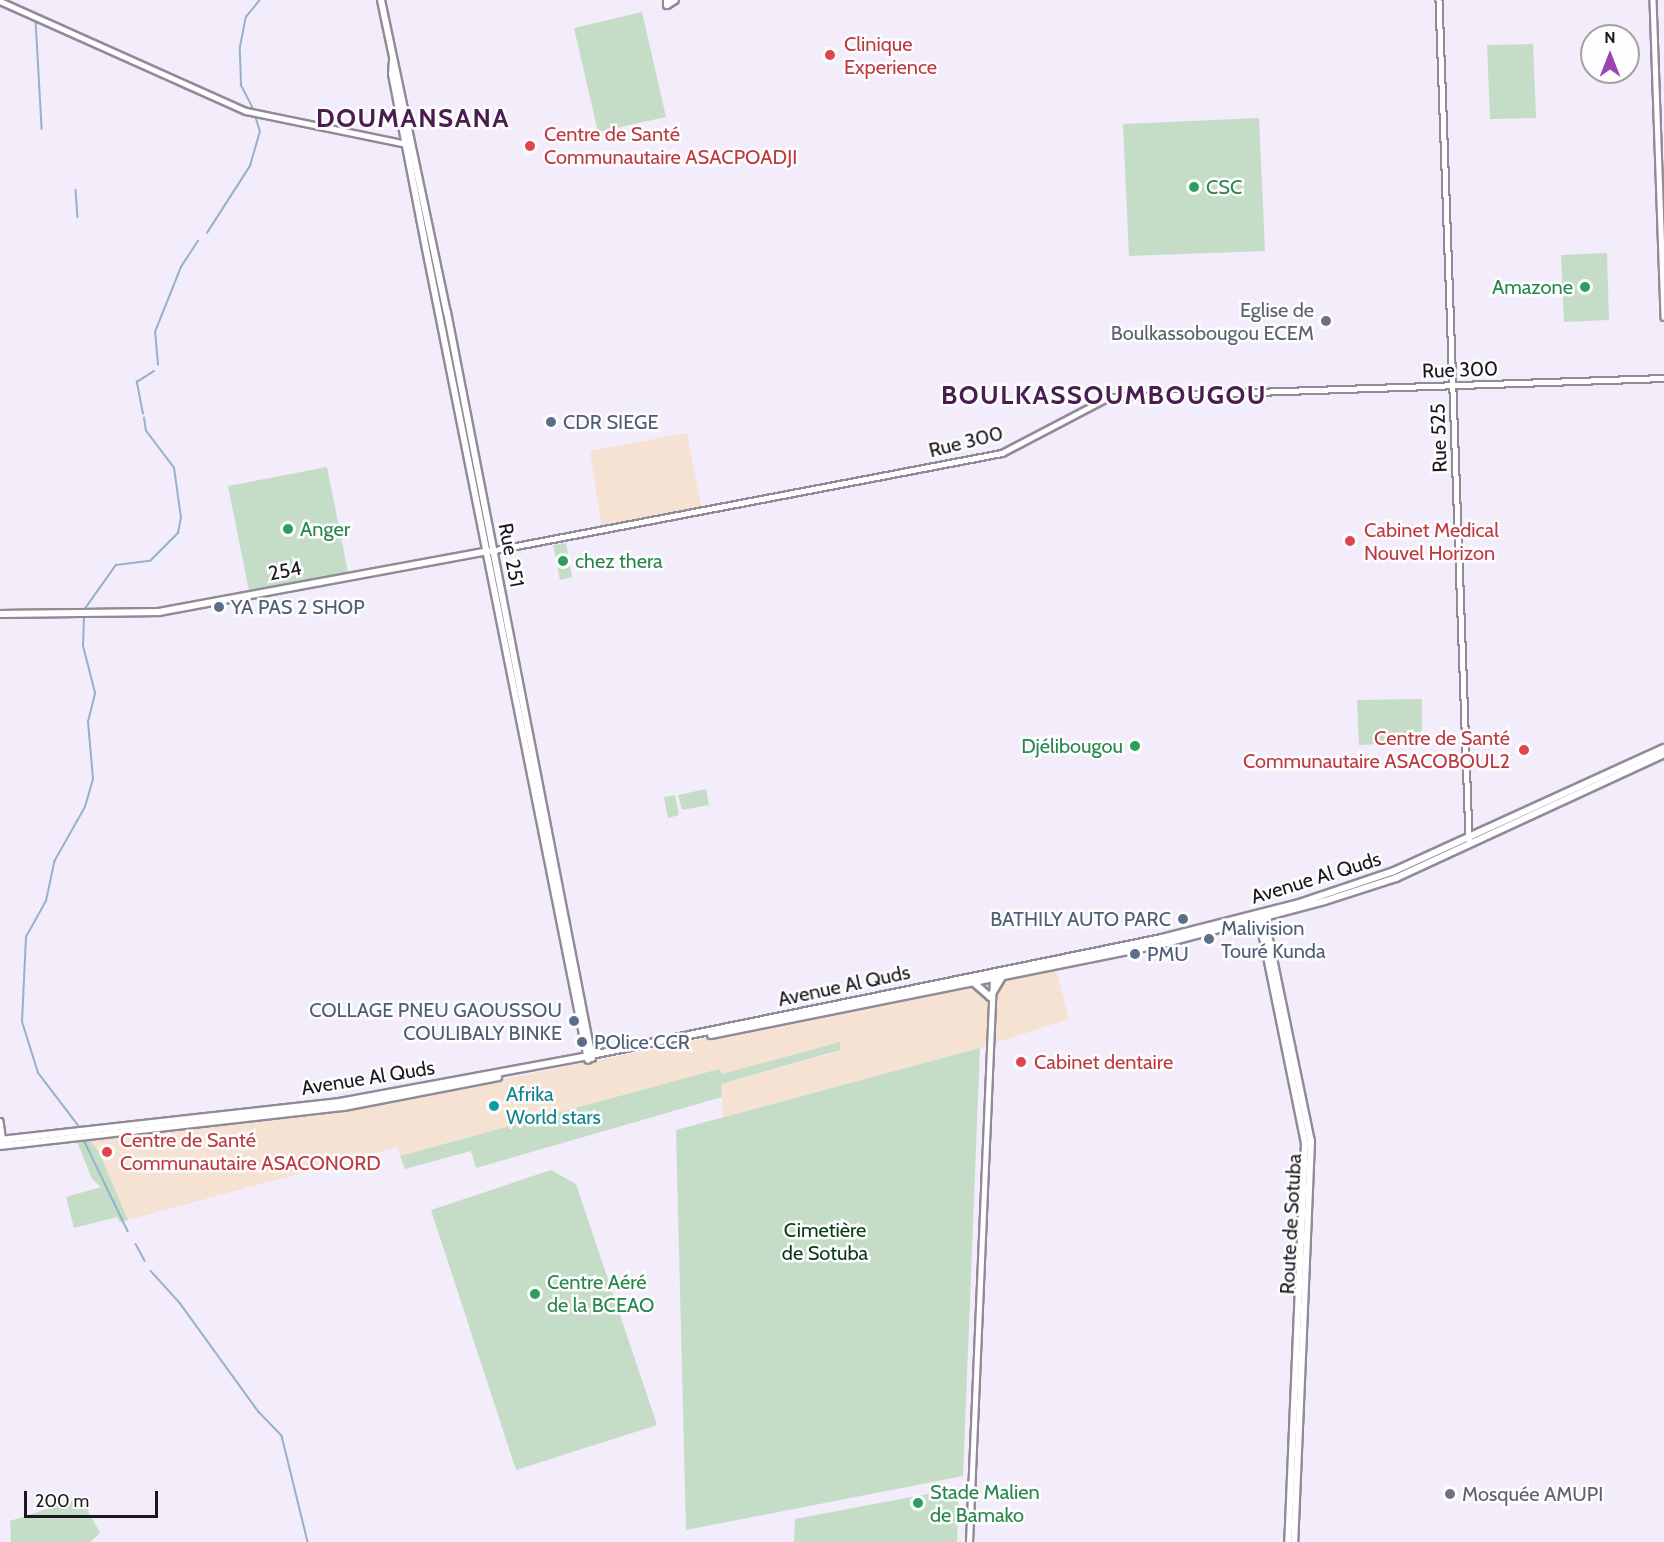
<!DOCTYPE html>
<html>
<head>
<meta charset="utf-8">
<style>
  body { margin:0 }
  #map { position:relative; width:1664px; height:1542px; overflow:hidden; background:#f3ecfb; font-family:Cabin,sans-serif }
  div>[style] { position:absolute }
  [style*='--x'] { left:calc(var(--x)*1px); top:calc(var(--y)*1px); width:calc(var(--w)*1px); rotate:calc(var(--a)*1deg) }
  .commercial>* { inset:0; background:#f5e2d2 }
  .green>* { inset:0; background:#c5ddc7 }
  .stream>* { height:1.5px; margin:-0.75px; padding:0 0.75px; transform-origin:0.75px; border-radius:0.75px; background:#95b1cc }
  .roads { filter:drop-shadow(2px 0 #918a98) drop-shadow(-2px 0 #918a98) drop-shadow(0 2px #918a98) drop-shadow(0 -2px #918a98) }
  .minor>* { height:4.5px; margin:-2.25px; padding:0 2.25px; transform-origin:2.25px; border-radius:2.25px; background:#fff }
  .major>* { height:6px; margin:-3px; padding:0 3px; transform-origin:3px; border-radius:3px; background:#fff }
  .dots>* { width:16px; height:16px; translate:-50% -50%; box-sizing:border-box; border:3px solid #fdfdfd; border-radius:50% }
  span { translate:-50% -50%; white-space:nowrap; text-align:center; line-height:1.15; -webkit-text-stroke:5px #fdfdfd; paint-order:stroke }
  .health-label { font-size:20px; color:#be3a42 }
  .left { translate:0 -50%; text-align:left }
  .right { translate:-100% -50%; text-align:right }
  .leisure-label { font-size:20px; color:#27864d }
  .worship-label { font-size:20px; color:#5b616d }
  .street-label { font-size:20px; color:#1b181d }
  .service-label { font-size:20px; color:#4e5e75 }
  .culture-label { font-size:20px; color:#0d838f }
  .park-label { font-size:20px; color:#073915 }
  .district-label { font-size:26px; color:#491d51; font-weight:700; letter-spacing:1.5px }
  .north { position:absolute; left:1580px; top:24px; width:60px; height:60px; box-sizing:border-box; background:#fdfdfd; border:2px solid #a3a1a3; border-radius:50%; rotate:0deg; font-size:16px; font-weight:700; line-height:24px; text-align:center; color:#1b181d }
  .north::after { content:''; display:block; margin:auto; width:21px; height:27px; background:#9e44af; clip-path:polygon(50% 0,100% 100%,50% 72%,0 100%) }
  .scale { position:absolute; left:24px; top:1491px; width:134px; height:27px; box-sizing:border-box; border:3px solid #1b181d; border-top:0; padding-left:8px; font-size:18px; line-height:21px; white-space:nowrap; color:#1b181d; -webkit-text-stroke:4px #fdfdfd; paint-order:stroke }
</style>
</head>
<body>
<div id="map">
  <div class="commercial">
    <div style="clip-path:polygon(687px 433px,702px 511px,602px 528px,590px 451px)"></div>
    <div style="clip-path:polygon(1056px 968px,1069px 1019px,980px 1048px,723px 1117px,721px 1084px,840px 1051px,721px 1074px,718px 1070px,400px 1156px,397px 1147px,128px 1220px,99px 1152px,88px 1138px,346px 1111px)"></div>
  </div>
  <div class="green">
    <div style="clip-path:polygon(642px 12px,666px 117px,598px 132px,574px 28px)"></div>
    <div style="clip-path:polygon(1533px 44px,1536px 118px,1490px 119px,1487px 45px)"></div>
    <div style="clip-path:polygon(1259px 118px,1265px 251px,1129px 256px,1123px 124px)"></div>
    <div style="clip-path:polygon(1607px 253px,1609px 320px,1564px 322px,1561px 255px)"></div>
    <div style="clip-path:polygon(327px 467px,348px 572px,249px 591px,228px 486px)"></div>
    <div style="clip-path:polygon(566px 543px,572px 577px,560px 580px,553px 545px)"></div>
    <div style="clip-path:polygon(1422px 699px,1422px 742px,1359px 745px,1357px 700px)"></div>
    <div style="clip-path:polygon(706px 789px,709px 805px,682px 810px,678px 795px)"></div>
    <div style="clip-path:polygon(675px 795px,679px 815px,668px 818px,664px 797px)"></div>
    <div style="clip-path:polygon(840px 1042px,840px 1050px,721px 1084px,722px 1097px,476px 1168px,471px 1151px,405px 1169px,400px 1156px,719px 1069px,722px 1074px)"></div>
    <div style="clip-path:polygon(980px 1048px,963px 1476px,686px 1530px,676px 1130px)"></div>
    <div style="clip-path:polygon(88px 1138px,99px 1152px,128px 1220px,120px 1222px,117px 1217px,74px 1228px,66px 1197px,101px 1187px,92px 1179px,76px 1139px)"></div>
    <div style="clip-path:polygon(551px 1170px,576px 1184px,657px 1425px,516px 1470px,431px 1210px)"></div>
    <div style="clip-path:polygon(959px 1488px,957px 1542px,794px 1542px,795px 1519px)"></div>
    <div style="clip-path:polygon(81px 1498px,100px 1533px,90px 1542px,11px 1542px,10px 1521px)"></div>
  </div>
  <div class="stream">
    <div style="--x:36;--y:20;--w:109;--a:86.8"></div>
    <div style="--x:253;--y:109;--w:27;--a:-117"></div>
    <div style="--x:241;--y:85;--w:38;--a:-92"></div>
    <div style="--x:240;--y:47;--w:31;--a:-79"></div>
    <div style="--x:246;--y:17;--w:22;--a:-51"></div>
    <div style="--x:76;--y:190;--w:27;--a:86"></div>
    <div style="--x:207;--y:233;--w:80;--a:-57.3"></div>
    <div style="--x:250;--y:166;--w:35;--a:-74"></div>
    <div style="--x:260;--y:132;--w:17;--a:-107"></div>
    <div style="--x:158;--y:365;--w:33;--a:-95"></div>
    <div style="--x:155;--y:332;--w:70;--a:-68.2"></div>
    <div style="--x:181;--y:267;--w:31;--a:-57"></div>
    <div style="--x:143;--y:414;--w:33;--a:-101"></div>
    <div style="--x:137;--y:382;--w:20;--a:-33"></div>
    <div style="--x:84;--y:610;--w:55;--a:-54.6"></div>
    <div style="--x:116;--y:565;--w:34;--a:-7"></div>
    <div style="--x:150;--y:561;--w:40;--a:-45"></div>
    <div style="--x:178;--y:533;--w:15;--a:-79"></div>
    <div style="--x:181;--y:518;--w:50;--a:-98"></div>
    <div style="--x:174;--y:468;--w:46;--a:-127.1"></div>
    <div style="--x:146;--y:431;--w:13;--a:-99"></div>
    <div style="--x:79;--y:1127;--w:68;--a:-127.2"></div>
    <div style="--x:38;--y:1073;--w:53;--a:-107.4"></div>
    <div style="--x:22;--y:1022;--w:85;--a:-87.3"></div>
    <div style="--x:26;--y:937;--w:41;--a:-60.9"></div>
    <div style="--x:46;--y:901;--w:40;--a:-78"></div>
    <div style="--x:54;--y:862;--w:63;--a:-60.6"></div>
    <div style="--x:85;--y:807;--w:29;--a:-74"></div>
    <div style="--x:93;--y:779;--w:57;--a:-95"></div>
    <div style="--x:88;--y:722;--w:30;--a:-76"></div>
    <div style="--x:95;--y:693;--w:49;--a:-104.3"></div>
    <div style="--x:83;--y:646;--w:32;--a:-88"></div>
    <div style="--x:85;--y:1142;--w:99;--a:64.2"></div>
    <div style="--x:136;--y:1244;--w:19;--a:62"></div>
    <div style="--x:151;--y:1271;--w:43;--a:47.8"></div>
    <div style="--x:180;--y:1303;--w:135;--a:54.1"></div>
    <div style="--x:259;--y:1412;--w:33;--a:46"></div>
    <div style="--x:282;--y:1436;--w:109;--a:76.2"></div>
  </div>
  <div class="roads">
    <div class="minor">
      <div style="--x:1439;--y:0;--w:841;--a:87.95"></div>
      <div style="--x:1653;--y:0;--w:317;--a:88"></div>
      <div style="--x:0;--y:1;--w:269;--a:24.1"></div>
      <div style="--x:246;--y:111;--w:164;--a:11.6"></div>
      <div style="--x:490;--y:551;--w:521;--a:-10.84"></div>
      <div style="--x:1002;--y:453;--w:121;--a:-27.6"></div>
      <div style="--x:1109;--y:397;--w:555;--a:-1.96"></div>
      <div style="--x:0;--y:1121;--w:22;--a:82"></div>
      <div style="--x:969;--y:1542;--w:565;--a:-87.56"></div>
    </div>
    <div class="major">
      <div style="--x:381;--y:0;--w:319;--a:78.1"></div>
      <div style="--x:447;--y:312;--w:760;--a:79"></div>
      <div style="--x:667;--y:0;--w:5;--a:90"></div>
      <div style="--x:667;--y:5;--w:9;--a:-32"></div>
      <div style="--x:393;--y:60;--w:14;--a:94"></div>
      <div style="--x:392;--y:74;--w:168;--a:79"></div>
      <div style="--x:424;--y:239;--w:837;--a:78.7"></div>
      <div style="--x:0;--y:614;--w:159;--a:-0.7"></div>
      <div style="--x:159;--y:612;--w:334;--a:-10.5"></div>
      <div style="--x:1264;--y:915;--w:231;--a:78.3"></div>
      <div style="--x:1311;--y:1141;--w:401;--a:92.4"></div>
      <div style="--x:1259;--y:917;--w:231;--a:78.5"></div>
      <div style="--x:1305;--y:1143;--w:399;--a:92.4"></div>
      <div style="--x:973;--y:982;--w:23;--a:41"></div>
      <div style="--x:990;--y:997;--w:23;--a:-59"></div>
      <div style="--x:711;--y:1035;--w:464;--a:-11.4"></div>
      <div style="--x:1166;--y:943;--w:164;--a:-14.8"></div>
      <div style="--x:1325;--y:901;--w:75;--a:-17.9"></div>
      <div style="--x:1396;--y:878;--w:295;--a:-24.8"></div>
      <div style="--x:0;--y:1140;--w:342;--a:-6.4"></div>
      <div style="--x:340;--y:1102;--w:251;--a:-10.5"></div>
      <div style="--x:587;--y:1056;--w:587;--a:-11.6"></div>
      <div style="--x:1162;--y:938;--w:141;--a:-14.3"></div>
      <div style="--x:1299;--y:903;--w:100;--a:-18.6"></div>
      <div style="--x:1394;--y:871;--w:297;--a:-24.5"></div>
      <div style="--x:0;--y:1146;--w:346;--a:-6.5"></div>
      <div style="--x:344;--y:1107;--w:157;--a:-11"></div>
    </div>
  </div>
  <div class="dots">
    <div style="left:830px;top:55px;background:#e0444e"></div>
    <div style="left:530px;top:146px;background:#e0444e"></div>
    <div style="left:1194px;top:187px;background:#2e9e5b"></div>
    <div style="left:1585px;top:287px;background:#2e9e5b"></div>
    <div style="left:1326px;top:321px;background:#6b7280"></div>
    <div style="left:551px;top:422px;background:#5c6f8a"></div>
    <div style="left:288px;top:529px;background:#2e9e5b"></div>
    <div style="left:1350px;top:541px;background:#e0444e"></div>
    <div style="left:563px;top:561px;background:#2e9e5b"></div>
    <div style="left:219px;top:607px;background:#5c6f8a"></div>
    <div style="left:1135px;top:746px;background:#2e9e5b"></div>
    <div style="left:1524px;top:750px;background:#e0444e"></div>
    <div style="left:1183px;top:919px;background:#5c6f8a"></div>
    <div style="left:1209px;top:939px;background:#5c6f8a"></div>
    <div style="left:1135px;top:954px;background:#5c6f8a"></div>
    <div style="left:574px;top:1021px;background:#5c6f8a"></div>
    <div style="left:582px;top:1042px;background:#5c6f8a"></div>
    <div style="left:1021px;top:1062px;background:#e0444e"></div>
    <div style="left:494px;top:1106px;background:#0f9aa8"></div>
    <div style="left:107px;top:1152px;background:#e0444e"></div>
    <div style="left:535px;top:1294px;background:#2e9e5b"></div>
    <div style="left:1450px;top:1494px;background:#6b7280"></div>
    <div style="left:918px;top:1503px;background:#2e9e5b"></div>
  </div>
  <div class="health-label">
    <span class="left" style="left:844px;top:56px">Clinique<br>Experience</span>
    <span class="left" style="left:544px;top:146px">Centre de Santé<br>Communautaire ASACPOADJI</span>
    <span class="left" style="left:1364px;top:542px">Cabinet Medical<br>Nouvel Horizon</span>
    <span class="right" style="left:1510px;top:750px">Centre de Santé<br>Communautaire ASACOBOUL2</span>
    <span class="left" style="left:1034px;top:1062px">Cabinet dentaire</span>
    <span class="left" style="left:120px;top:1152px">Centre de Santé<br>Communautaire ASACONORD</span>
  </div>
  <div class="leisure-label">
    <span class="left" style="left:1206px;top:187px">CSC</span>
    <span class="right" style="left:1573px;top:287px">Amazone</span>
    <span class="left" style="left:300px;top:529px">Anger</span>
    <span class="left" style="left:575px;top:561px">chez thera</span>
    <span class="right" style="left:1123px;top:746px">Djélibougou</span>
    <span class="left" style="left:547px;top:1294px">Centre Aéré<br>de la BCEAO</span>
    <span class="left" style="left:930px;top:1504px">Stade Malien<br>de Bamako</span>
  </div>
  <div class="worship-label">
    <span class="right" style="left:1314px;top:322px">Eglise de<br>Boulkassobougou ECEM</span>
    <span class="left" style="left:1462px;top:1494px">Mosquée AMUPI</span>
  </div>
  <div class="street-label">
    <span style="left:1460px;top:370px;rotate:-2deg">Rue 300</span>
    <span style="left:1439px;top:438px;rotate:-92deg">Rue 525</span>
    <span style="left:966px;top:442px;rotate:-14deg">Rue 300</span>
    <span style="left:511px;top:555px;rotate:79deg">Rue 251</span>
    <span style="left:285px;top:571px;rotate:-11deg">254</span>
    <span style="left:1316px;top:878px;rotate:-17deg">Avenue Al Quds</span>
    <span style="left:844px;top:986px;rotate:-12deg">Avenue Al Quds</span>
    <span style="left:368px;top:1078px;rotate:-9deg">Avenue Al Quds</span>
    <span style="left:1291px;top:1224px;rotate:-87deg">Route de Sotuba</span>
  </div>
  <div class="service-label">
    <span class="left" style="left:563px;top:422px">CDR SIEGE</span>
    <span class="left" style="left:231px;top:607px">YA PAS 2 SHOP</span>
    <span class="right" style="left:1171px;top:919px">BATHILY AUTO PARC</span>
    <span class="left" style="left:1221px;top:940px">Malivision<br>Touré Kunda</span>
    <span class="left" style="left:1147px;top:954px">PMU</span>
    <span class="right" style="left:562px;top:1022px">COLLAGE PNEU GAOUSSOU<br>COULIBALY BINKE</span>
    <span class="left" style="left:594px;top:1042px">POlice CCR</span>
  </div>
  <div class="culture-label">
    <span class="left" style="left:506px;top:1106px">Afrika<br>World stars</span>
  </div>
  <div class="park-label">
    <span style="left:825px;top:1242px">Cimetière<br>de Sotuba</span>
  </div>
  <div class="district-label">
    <span style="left:413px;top:119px">DOUMANSANA</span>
    <span style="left:1104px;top:396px">BOULKASSOUMBOUGOU</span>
  </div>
  <div class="north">N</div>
  <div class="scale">200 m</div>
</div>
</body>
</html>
